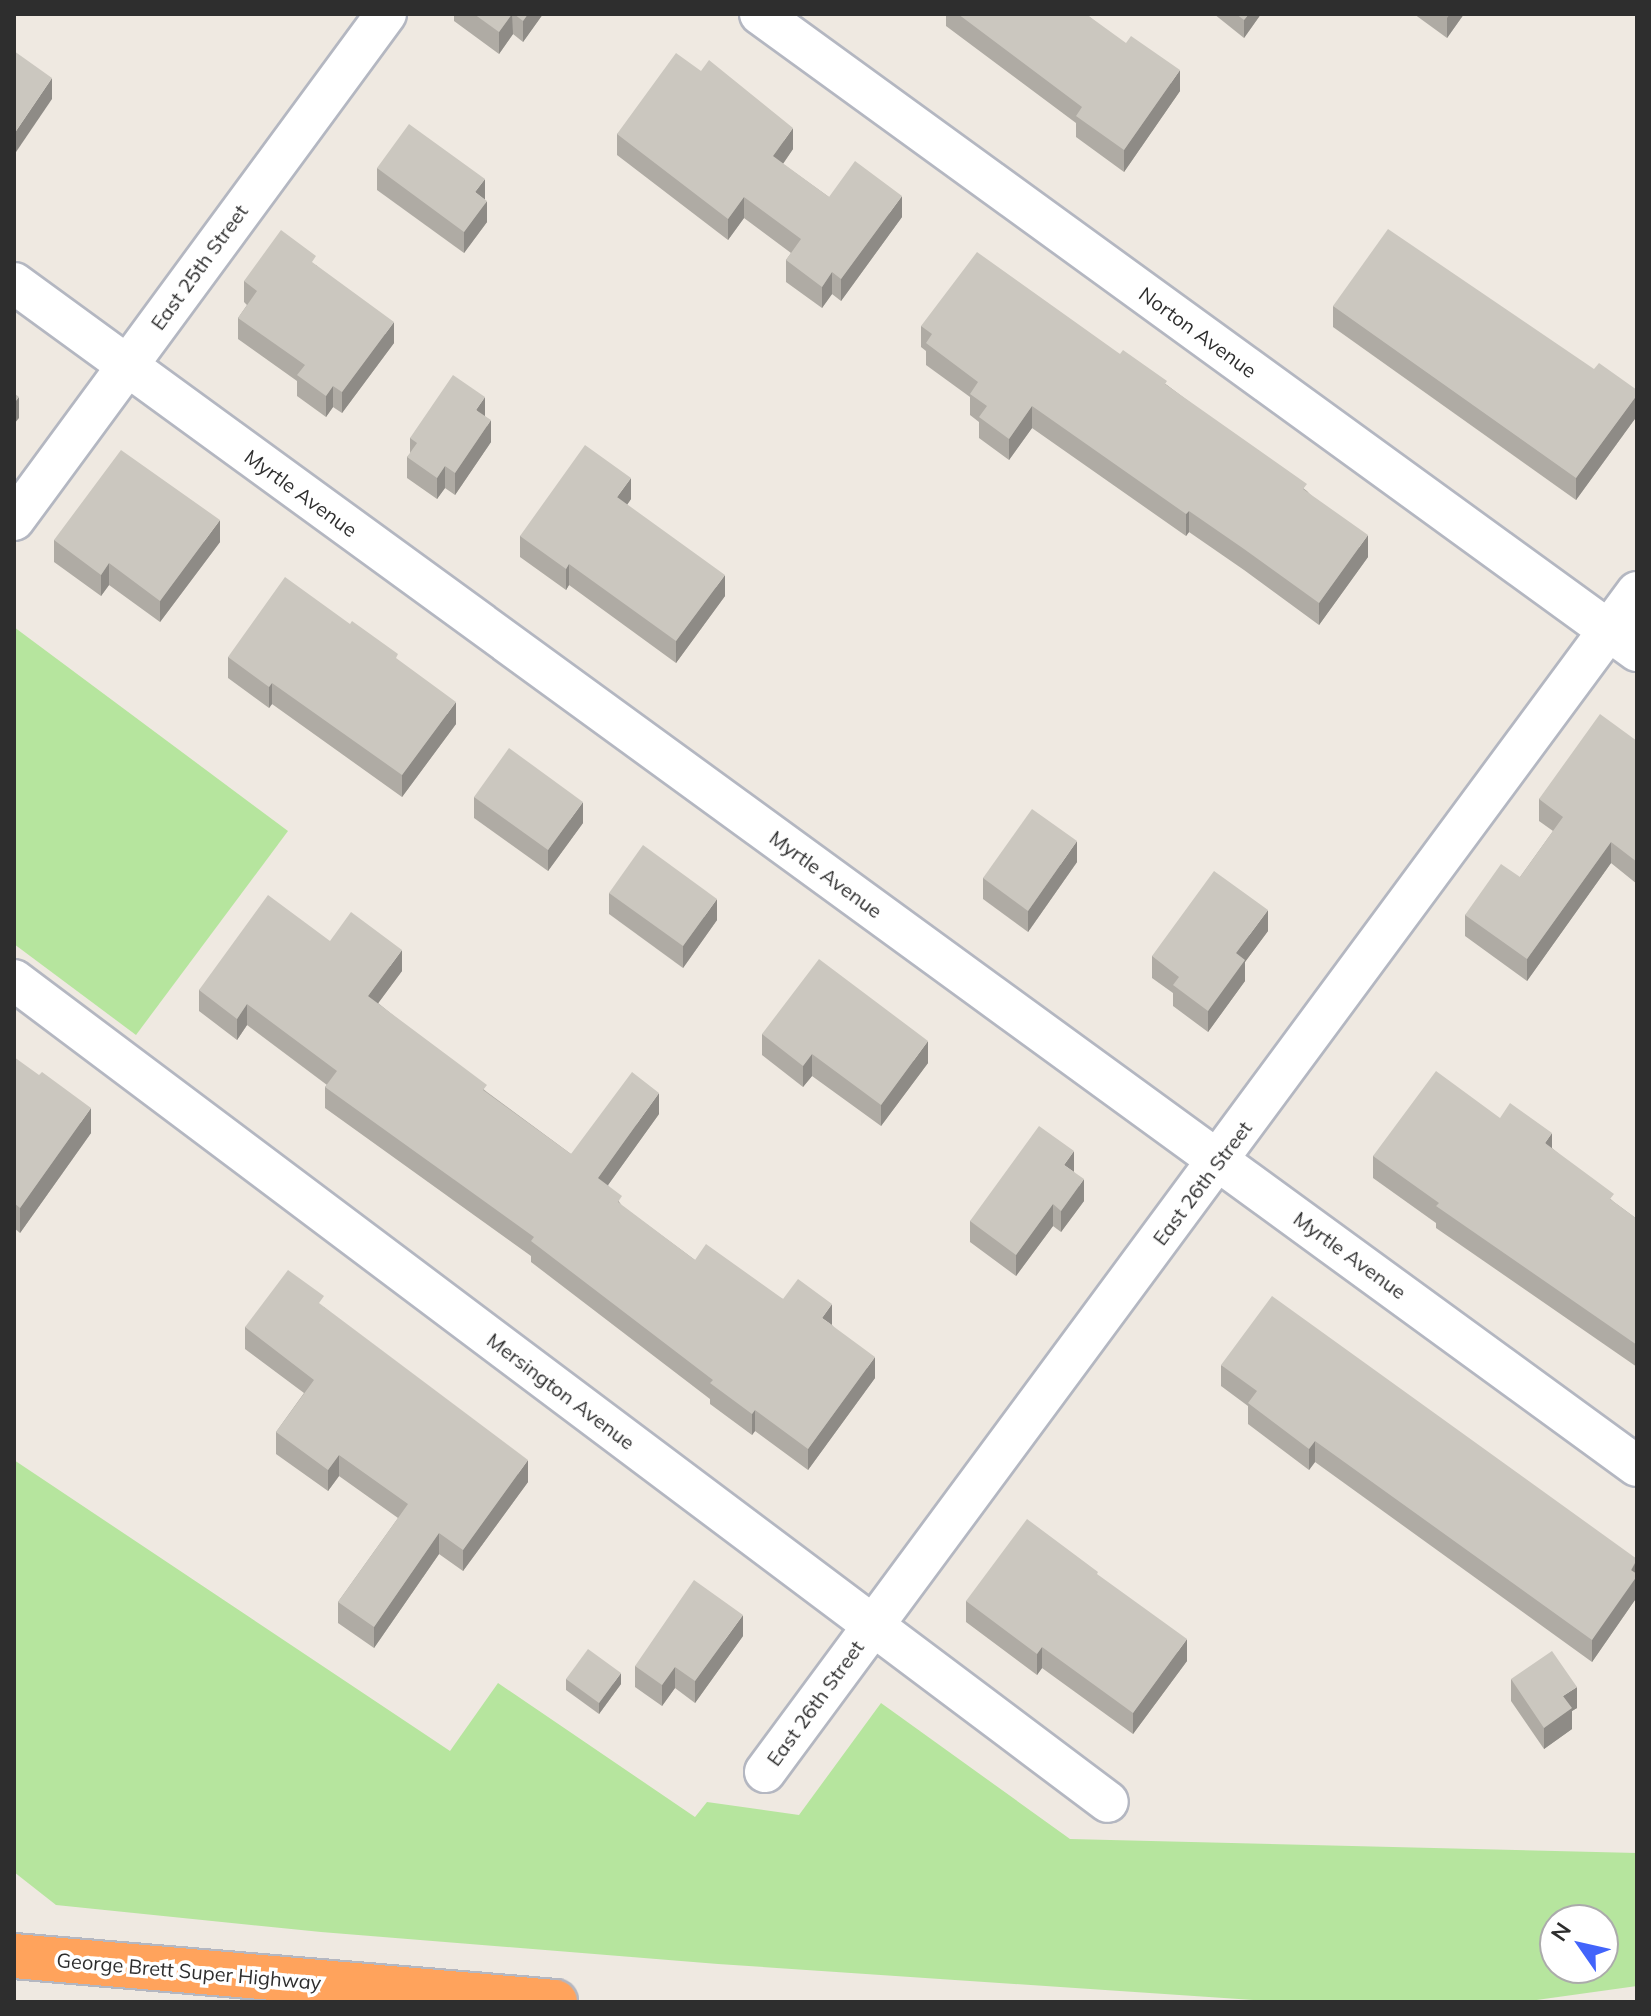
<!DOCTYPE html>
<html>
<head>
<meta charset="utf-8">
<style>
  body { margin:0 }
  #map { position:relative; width:1651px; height:2016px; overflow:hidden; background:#efe9e1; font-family:Mulish,sans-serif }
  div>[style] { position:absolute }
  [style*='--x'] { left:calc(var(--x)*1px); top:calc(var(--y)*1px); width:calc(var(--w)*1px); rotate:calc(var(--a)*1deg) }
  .green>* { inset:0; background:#b6e59e }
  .roads { filter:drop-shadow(2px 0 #b4b7c1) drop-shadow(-2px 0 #b4b7c1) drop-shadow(0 2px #b4b7c1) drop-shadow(0 -2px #b4b7c1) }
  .street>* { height:40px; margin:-20px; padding:0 20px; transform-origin:20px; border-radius:20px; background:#fff }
  .highway>* { height:44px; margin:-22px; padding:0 22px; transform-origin:22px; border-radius:22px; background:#ffa35c }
  .wall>* { inset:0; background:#afaba4 }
  .shaded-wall>* { inset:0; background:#8e8b86 }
  .building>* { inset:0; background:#cbc7bf }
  span { translate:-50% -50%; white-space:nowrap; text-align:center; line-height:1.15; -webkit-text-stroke:7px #fff; paint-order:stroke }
  .street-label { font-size:20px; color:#2e2e2e }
  .frame { position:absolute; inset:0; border:16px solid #2e2e2e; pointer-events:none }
  .north { position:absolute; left:1539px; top:1904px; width:80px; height:80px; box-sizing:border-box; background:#fff; border:2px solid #ababab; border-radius:50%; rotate:304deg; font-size:22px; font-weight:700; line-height:32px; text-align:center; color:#2e2e2e }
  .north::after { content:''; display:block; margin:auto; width:28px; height:36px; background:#4264fb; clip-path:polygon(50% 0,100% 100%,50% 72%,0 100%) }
</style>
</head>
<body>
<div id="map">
  <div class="green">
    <div style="clip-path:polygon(14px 627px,288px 831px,136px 1035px,14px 944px)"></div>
    <div style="clip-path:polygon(evenodd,14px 1460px,450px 1751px,498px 1683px,695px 1817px,707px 1802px,799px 1815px,881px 1703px,1070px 1839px,1637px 1853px,1637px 1986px,1523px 2002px,1282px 2002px,718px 1964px,321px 1932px,56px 1905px,14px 1872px,14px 1460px,1555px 1920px,1603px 1920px,1603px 1968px,1555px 1968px,1555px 1920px)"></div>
  </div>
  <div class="roads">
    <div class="street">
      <div style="--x:760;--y:14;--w:1084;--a:35.99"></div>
      <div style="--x:14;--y:283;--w:2008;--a:36.09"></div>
      <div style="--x:14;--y:520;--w:628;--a:-53.68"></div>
      <div style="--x:14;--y:980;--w:1368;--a:36.92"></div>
      <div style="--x:765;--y:1772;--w:1467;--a:-53.54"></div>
    </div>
    <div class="highway">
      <div style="--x:14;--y:1956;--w:543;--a:4.86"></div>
    </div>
  </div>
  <div class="wall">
    <div style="clip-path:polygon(454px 14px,543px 14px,523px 42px,513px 34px,499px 54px,454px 21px)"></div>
    <div style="clip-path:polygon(946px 14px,1086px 14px,1180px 91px,1124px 172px,1076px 137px,1076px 123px,946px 26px)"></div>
    <div style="clip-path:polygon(1214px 14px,1261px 14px,1244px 38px)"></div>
    <div style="clip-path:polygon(1414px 14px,1464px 14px,1447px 38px)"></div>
    <div style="clip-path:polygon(1637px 49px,1637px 75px,1635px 74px,1635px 52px)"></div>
    <div style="clip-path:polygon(701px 71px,793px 149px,783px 164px,829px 197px,902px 217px,841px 301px,832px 294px,822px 308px,786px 282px,786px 260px,791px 253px,744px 218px,728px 240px,617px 155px,617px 134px)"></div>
    <div style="clip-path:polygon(377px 168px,485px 200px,487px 222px,464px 253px,377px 190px)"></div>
    <div style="clip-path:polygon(316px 265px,394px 343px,342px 413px,333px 407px,326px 417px,297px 396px,297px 381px,238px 339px,238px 318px,247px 305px,244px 302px,244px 281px)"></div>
    <div style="clip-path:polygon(1333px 306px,1637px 390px,1637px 416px,1576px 500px,1333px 327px)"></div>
    <div style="clip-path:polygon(921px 326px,1120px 354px,1167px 385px,1307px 491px,1368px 557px,1319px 625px,1244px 570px,1189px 532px,1186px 536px,1032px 428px,1009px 460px,979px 438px,979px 422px,970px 415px,970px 397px,926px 365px,926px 351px,921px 347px)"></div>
    <div style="clip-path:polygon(485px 416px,491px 442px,455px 495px,445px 488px,437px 499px,407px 478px,407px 457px,410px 454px,410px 438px)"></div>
    <div style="clip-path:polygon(631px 499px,627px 505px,725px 596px,676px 663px,569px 585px,566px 590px,520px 557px,520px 536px)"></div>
    <div style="clip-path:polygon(54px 540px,220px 542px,160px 622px,109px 585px,101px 596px,54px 562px)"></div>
    <div style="clip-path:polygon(228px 657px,398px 660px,456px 724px,402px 797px,272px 704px,269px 708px,228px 678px)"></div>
    <div style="clip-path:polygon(1637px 741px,1637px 884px,1611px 863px,1527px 981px,1465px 936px,1465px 915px,1520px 877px,1553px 831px,1539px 821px,1539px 799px)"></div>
    <div style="clip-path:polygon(474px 797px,583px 823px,548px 871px,474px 818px)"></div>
    <div style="clip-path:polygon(1077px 862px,1028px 932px,983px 899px,983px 878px)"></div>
    <div style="clip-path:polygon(609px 893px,717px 920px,683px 968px,609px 914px)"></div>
    <div style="clip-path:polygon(1268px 931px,1245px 962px,1245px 981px,1208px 1032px,1173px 1006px,1173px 993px,1152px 978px,1152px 956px)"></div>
    <div style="clip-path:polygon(330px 941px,402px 971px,378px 1003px,487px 1092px,571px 1154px,659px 1114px,608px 1185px,622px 1206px,695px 1260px,783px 1299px,832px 1325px,875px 1378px,808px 1470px,755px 1431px,752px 1435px,710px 1404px,710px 1399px,531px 1262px,531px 1256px,325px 1108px,325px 1087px,327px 1085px,247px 1025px,237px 1040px,199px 1011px,199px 990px)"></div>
    <div style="clip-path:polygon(762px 1034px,928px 1063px,881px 1126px,812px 1076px,803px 1087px,762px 1055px)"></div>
    <div style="clip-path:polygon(14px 1057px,91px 1133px,20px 1233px,14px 1228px)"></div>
    <div style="clip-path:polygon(1500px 1118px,1552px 1148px,1614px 1202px,1637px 1219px,1637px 1367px,1436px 1228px,1436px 1223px,1373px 1178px,1373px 1156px)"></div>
    <div style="clip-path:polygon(1074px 1172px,1084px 1201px,1061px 1232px,1053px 1226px,1016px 1276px,970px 1242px,970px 1221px)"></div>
    <div style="clip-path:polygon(324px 1307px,528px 1482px,463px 1571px,439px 1554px,374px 1648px,338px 1623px,338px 1602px,398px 1518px,339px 1476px,328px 1491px,276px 1454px,276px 1432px,304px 1393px,245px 1349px,245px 1327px)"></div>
    <div style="clip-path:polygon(1221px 1365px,1637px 1559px,1637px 1597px,1592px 1662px,1315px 1462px,1309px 1470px,1248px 1424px,1248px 1406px,1221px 1386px)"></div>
    <div style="clip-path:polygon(1098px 1576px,1187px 1661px,1133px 1734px,1042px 1668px,1037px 1675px,966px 1622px,966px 1601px)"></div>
    <div style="clip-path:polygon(743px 1636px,695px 1703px,675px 1688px,662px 1706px,635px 1687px,635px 1666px)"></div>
    <div style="clip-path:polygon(566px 1679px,621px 1684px,599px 1714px,566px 1690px)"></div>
    <div style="clip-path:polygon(1511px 1679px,1577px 1708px,1572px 1711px,1572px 1729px,1544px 1749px,1511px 1701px)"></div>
  </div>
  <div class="shaded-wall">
    <div style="clip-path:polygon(512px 14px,513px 34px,499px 54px,499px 32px)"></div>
    <div style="clip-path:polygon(528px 14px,543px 14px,523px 42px,523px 21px)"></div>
    <div style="clip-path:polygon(1249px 14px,1261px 14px,1244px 38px,1244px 20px)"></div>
    <div style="clip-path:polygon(1450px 14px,1464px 14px,1447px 38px,1447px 18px)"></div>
    <div style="clip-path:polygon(1180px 70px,1180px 91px,1124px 172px,1124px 150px)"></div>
    <div style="clip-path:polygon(52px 78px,52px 99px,14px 155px,14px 134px)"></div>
    <div style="clip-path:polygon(793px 128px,793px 149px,773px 178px,773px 156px)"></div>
    <div style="clip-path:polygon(485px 179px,485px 200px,475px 192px)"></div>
    <div style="clip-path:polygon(902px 196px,902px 217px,841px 301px,841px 279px)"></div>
    <div style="clip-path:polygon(744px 197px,744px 218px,728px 240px,728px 219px)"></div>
    <div style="clip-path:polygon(487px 201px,487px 222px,464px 253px,464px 232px)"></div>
    <div style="clip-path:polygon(832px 272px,832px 294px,822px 308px,822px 287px)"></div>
    <div style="clip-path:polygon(394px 322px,394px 343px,342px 413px,342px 392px)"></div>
    <div style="clip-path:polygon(333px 386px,333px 407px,326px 417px,326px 396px)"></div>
    <div style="clip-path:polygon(1637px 395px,1637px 416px,1576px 500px,1576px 478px)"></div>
    <div style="clip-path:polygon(19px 397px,19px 418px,14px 424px,14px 403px)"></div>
    <div style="clip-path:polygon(485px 397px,485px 419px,476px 410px)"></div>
    <div style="clip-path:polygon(1032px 406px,1032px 428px,1009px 460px,1009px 439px)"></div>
    <div style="clip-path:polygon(491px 420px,491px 442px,455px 495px,455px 473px)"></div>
    <div style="clip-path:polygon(445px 466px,445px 488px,437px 499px,437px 478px)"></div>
    <div style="clip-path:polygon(631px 478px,631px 499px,617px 519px,617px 497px)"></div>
    <div style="clip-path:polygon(1189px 511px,1189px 532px,1186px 536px,1186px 514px)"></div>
    <div style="clip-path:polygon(220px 520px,220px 542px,160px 622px,160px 601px)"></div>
    <div style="clip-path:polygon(1368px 535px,1368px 557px,1319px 625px,1319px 603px)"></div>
    <div style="clip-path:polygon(109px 563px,109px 585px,101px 596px,101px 575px)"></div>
    <div style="clip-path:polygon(569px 564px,569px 585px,566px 590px,566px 569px)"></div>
    <div style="clip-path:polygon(725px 575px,725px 596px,676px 663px,676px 641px)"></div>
    <div style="clip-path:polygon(272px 683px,272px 704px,269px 708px,269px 687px)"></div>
    <div style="clip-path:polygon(456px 702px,456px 724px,402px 797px,402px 775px)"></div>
    <div style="clip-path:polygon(583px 802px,583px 823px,548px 871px,548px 850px)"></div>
    <div style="clip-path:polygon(1077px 841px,1077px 862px,1028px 932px,1028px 911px)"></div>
    <div style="clip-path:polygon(1611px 842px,1611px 863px,1527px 981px,1527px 959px)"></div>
    <div style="clip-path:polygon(717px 899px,717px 920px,683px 968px,683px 946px)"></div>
    <div style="clip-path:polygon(1268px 910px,1268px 931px,1245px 962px,1245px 981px,1208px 1032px,1208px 1011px,1236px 953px)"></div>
    <div style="clip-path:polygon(402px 950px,402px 971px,368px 1017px,368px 996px)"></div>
    <div style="clip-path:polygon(247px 1004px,247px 1025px,237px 1040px,237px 1019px)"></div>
    <div style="clip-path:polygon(928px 1041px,928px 1063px,881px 1126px,881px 1105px)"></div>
    <div style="clip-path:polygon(812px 1054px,812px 1076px,803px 1087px,803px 1066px)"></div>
    <div style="clip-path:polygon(659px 1093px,659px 1114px,598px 1199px,598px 1178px)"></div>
    <div style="clip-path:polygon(91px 1108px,91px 1133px,20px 1233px,20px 1208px)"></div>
    <div style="clip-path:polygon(1552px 1133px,1552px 1154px,1545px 1143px)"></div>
    <div style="clip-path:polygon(1074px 1151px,1074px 1172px,1064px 1165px)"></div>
    <div style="clip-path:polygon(1084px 1179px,1084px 1201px,1061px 1232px,1061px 1211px)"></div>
    <div style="clip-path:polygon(1053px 1204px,1053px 1226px,1016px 1276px,1016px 1255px)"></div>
    <div style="clip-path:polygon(832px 1304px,832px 1325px,822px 1318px)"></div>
    <div style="clip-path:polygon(875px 1357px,875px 1378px,808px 1470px,808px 1449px)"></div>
    <div style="clip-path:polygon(755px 1410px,755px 1431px,752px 1435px,752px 1414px)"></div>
    <div style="clip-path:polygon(1315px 1441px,1315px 1462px,1309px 1470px,1309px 1449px)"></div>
    <div style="clip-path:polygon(339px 1455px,339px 1476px,328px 1491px,328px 1470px)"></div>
    <div style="clip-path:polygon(528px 1460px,528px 1482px,463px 1571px,463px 1550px)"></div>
    <div style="clip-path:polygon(439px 1533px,439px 1554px,374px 1648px,374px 1627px)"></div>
    <div style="clip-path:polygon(1637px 1560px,1637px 1597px,1592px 1662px,1592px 1640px)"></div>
    <div style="clip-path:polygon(743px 1615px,743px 1636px,695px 1703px,695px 1681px)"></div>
    <div style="clip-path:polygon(1187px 1639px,1187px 1661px,1133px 1734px,1133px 1713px)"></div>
    <div style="clip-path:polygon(1042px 1647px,1042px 1668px,1037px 1675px,1037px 1654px)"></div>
    <div style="clip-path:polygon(675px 1667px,675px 1688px,662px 1706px,662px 1685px)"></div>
    <div style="clip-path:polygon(621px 1673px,621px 1684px,599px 1714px,599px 1703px)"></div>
    <div style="clip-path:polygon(1577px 1687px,1577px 1708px,1572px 1711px,1572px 1729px,1544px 1749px,1544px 1728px,1563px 1696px)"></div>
  </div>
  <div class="building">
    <div style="clip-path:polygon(474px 14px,512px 14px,499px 32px)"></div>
    <div style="clip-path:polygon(514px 14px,528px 14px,523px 21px)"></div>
    <div style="clip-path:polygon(958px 14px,1086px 14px,1126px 43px,1131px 36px,1180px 70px,1124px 150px,1076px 116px,1082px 107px)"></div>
    <div style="clip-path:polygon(1236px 14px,1249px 14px,1244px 20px)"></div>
    <div style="clip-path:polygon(14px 51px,52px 78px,14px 134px)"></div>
    <div style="clip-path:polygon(676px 53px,701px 71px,709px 60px,793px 128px,773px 156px,829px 197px,855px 161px,902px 196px,841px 279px,832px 272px,822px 287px,786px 260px,801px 239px,744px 197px,728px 219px,617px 134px)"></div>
    <div style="clip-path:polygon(409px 124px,485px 179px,475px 192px,487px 201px,464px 232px,377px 168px)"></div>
    <div style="clip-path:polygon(1388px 229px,1594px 369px,1599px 363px,1637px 390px,1637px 395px,1576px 478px,1333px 306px)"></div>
    <div style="clip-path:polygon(281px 230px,316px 256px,312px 262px,394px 322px,342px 392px,333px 386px,326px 396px,297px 375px,305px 365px,238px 318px,257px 291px,244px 281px)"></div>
    <div style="clip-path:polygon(977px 252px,1120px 354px,1123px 350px,1167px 381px,1165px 384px,1307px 484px,1303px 489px,1368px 535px,1319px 603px,1244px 549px,1189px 511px,1186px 514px,1032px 406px,1009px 439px,979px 417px,987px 406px,970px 394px,978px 382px,926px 343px,932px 334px,921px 326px)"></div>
    <div style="clip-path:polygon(453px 375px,485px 397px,476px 410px,491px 420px,455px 473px,445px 466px,437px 478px,407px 457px,417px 443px,410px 438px)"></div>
    <div style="clip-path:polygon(14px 393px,19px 397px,14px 403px)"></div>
    <div style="clip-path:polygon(585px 445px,631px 478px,617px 497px,725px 575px,676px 641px,569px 564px,566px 569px,520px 536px)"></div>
    <div style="clip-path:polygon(121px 450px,220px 520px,160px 601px,109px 563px,101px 575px,54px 540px)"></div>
    <div style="clip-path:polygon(285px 577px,350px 624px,352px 621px,398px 654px,396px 658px,456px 702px,402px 775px,272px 683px,269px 687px,228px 657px)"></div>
    <div style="clip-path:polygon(1600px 714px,1637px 741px,1637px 862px,1611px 842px,1527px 959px,1465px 915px,1501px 864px,1520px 877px,1563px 817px,1539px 799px)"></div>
    <div style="clip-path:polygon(509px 748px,583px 802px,548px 850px,474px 797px)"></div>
    <div style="clip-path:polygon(1032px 809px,1077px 841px,1028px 911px,983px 878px)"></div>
    <div style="clip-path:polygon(643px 845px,717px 899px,683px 946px,609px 893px)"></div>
    <div style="clip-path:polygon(1214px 871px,1268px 910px,1236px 953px,1245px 960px,1208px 1011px,1173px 985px,1179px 977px,1152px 956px)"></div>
    <div style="clip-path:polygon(268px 895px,330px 941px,351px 912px,402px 950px,368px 996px,487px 1085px,483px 1090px,571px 1154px,632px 1072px,659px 1093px,598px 1178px,622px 1196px,618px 1202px,695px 1260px,706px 1244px,783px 1299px,798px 1279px,832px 1304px,822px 1318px,875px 1357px,808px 1449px,755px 1410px,752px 1414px,710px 1383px,713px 1380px,531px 1241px,534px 1237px,325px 1087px,337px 1071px,247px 1004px,237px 1019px,199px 990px)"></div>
    <div style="clip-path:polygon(819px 959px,928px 1041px,881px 1105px,812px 1054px,803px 1066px,762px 1034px)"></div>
    <div style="clip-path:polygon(14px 1057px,39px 1075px,42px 1072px,91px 1108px,20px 1208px,14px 1203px)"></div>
    <div style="clip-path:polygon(1436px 1071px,1500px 1118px,1510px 1103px,1552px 1133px,1545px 1143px,1614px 1194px,1610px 1199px,1637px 1219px,1637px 1345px,1436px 1206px,1439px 1203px,1373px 1156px)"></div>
    <div style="clip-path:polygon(1039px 1126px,1074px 1151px,1064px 1165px,1084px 1179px,1061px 1211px,1053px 1204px,1016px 1255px,970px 1221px)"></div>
    <div style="clip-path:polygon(288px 1270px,324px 1296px,319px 1303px,528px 1460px,463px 1550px,439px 1533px,374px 1627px,338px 1602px,408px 1504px,339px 1455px,328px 1470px,276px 1432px,314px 1380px,245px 1327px)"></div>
    <div style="clip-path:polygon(1272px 1296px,1637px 1559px,1631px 1570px,1637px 1574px,1637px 1576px,1592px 1640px,1315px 1441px,1309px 1449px,1248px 1403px,1257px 1391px,1221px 1365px)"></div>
    <div style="clip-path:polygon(1027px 1519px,1098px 1572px,1097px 1574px,1187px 1639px,1133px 1713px,1042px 1647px,1037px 1654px,966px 1601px)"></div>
    <div style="clip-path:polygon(694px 1580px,743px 1615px,695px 1681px,675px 1667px,662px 1685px,635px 1666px)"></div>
    <div style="clip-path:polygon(588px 1649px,621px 1673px,599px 1703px,566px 1679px)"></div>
    <div style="clip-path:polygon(1552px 1651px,1577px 1687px,1563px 1696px,1572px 1708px,1544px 1728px,1511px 1679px)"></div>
  </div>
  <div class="street-label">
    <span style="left:199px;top:267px;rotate:-54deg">East 25th Street</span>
    <span style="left:1198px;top:332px;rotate:36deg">Norton Avenue</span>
    <span style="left:301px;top:493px;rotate:36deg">Myrtle Avenue</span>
    <span style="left:826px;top:874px;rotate:36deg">Myrtle Avenue</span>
    <span style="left:1202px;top:1183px;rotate:-53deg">East 26th Street</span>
    <span style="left:1350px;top:1255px;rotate:36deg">Myrtle Avenue</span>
    <span style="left:561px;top:1391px;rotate:37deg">Mersington Avenue</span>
    <span style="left:815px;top:1703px;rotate:-54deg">East 26th Street</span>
    <span style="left:189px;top:1971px;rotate:5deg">George Brett Super Highway</span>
  </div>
  <div class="frame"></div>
  <div class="north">N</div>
</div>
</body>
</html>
